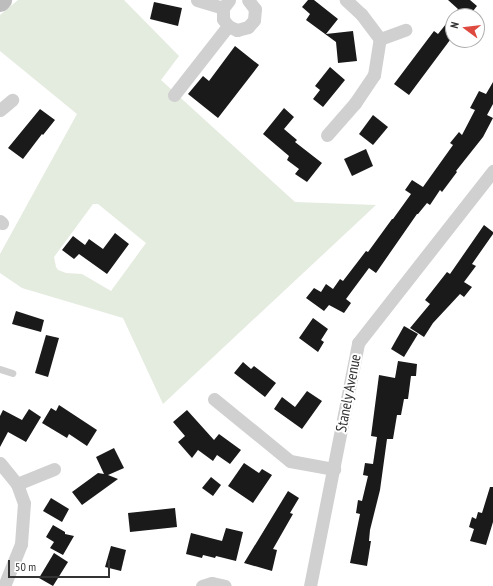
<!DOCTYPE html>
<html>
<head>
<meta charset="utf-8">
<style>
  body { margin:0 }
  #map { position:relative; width:493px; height:586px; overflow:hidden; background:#fff; font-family:"PT Sans Narrow",sans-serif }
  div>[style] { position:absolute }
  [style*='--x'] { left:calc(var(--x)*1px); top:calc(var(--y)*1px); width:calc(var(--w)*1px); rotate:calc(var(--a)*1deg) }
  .green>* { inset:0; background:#e4ebdf }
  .building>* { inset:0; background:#1a1a1a }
  .service>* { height:7px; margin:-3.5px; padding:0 3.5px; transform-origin:3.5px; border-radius:3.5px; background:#d0d0d0 }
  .minor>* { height:13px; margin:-6.5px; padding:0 6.5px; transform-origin:6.5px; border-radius:6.5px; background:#d0d0d0 }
  .secondary>* { height:19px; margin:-9.5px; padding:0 9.5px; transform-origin:9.5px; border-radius:9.5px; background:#bdbdbd }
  span { translate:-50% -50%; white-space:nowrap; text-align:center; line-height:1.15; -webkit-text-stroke:4px #fff; paint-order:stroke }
  .street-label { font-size:15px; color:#333 }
  .north { position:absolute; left:445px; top:8px; width:40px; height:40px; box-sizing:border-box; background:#fff; border:1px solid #adadad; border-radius:50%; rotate:285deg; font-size:11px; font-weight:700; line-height:16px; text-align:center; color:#333 }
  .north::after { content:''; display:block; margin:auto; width:14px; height:18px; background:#de4a40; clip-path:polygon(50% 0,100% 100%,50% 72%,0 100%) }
  .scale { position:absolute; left:8px; top:560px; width:102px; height:18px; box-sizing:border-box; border:2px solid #333; border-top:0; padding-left:5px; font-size:12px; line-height:14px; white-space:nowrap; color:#333; -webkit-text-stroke:3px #fff; paint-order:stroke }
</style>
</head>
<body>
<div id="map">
  <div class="green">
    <div style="clip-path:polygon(evenodd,18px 0,124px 0,179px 56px,161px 80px,295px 202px,376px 205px,163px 404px,123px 318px,22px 288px,0 273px,0 254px,77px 114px,0 51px,0 15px,18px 0,93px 204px,98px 204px,146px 243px,111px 291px,82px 274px,66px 273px,58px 270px,56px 267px,54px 257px,93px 204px)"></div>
  </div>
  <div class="building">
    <div style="clip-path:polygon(308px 0,314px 0,338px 19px,326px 34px,353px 31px,357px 61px,338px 63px,336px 42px,306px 20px,310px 14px,302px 7px)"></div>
    <div style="clip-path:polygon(448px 0,470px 0,477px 6px,469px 16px,453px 16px,453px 36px,409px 95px,394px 84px,434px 31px,438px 34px,458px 9px)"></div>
    <div style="clip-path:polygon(154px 2px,182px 8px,178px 26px,150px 19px)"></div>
    <div style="clip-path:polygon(235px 46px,259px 65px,218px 118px,188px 94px,203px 76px,209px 81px)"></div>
    <div style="clip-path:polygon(330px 67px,345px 80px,323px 107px,313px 99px,320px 90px,315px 86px)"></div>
    <div style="clip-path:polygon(493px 82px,493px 104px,487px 115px,493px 118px,483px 137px,456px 171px,457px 172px,442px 192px,440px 190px,430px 205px,427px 203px,418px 214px,417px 214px,376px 273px,369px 268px,346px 299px,351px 303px,344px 313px,329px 305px,324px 311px,306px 298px,314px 288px,321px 292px,326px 284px,333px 289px,340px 279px,343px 281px,366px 251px,368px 252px,392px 219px,393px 219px,411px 194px,405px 190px,412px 180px,423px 187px,453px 145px,450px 143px,459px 132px,462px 135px,475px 110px,470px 108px,479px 91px,486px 94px)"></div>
    <div style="clip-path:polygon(284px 108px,294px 117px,284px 129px,297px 140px,295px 142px,322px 163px,307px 182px,295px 174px,299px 169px,287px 160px,289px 156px,263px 134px)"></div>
    <div style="clip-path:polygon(40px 109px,55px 120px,43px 135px,42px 134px,23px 159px,8px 148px)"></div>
    <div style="clip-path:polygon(373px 115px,388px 127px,373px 145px,359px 134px)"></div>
    <div style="clip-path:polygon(366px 149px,373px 166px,352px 176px,344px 159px)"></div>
    <div style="clip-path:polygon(484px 225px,493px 232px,493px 234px,472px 264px,476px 266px,464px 282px,472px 287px,464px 297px,460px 294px,433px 323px,424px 337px,410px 328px,430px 304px,425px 300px,447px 272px,450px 274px)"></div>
    <div style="clip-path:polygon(115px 233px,129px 244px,107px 274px,79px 254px,74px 259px,62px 250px,73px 236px,85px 245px,89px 239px,103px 249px)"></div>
    <div style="clip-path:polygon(16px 311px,44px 320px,41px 332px,12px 324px)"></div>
    <div style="clip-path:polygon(313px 318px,328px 329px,321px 340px,324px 342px,318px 352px,299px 338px)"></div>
    <div style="clip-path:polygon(404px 326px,418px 334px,404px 357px,391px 349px)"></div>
    <div style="clip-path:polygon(46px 335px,59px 338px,48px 377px,35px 373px)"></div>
    <div style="clip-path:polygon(398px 361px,417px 364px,416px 376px,411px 376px,408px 399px,404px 399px,401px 415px,397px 415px,393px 439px,387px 439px,380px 490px,370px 530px,369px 541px,371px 541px,367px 566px,350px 563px,360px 514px,356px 513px,358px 500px,362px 501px,368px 476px,363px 475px,365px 463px,373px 464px,377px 437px,371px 436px,379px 375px,395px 378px)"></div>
    <div style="clip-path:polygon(243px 362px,251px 369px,254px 366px,276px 383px,265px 397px,234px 373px)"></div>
    <div style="clip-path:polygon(307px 391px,322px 401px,302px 429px,274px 409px,282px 397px,295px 407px)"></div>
    <div style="clip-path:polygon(59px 405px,97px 430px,87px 446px,69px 434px,67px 438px,42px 423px,51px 408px,56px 411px)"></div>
    <div style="clip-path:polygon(29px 409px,41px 417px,26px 442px,8px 432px,0 447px,0 416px,3px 410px,22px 420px)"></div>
    <div style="clip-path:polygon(187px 410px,214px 440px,219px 434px,241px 450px,230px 464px,217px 455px,213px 461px,198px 450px,192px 458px,178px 442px,185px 436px,173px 422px)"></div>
    <div style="clip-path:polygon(114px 448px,124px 468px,108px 475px,118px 479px,82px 505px,72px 492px,98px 473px,104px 474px,96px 457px)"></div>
    <div style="clip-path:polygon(244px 463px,259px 473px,262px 469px,272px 475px,253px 503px,228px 486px)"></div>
    <div style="clip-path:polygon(211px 477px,221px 485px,213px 496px,202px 488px)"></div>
    <div style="clip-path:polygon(490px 487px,493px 487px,493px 522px,486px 545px,470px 541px,474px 529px,469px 527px,472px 517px,476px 519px,478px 512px,482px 513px)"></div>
    <div style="clip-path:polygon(288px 491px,299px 498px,290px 513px,293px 514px,273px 549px,277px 550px,272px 571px,244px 563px)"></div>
    <div style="clip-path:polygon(51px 498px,69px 509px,62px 522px,43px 511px)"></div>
    <div style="clip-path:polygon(175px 508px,177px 527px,130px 532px,128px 513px)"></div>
    <div style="clip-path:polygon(53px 525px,65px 532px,65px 534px,74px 536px,63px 555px,50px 548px,54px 542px,46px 537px)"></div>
    <div style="clip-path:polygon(226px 528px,243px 532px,236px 561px,216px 556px,215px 558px,203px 555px,202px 558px,186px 554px,191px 533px,222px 541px)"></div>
    <div style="clip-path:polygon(111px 546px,126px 550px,121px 571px,105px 567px)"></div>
    <div style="clip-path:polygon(54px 553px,68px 562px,53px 586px,39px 578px)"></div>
  </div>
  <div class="service">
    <div style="--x:0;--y:369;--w:13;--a:18"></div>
  </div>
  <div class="minor">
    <div style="--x:197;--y:0;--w:27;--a:17"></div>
    <div style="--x:229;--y:0;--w:10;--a:127"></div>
    <div style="--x:223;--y:8;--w:11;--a:90"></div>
    <div style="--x:223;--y:19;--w:9;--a:54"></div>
    <div style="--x:228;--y:26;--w:10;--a:24"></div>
    <div style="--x:237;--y:30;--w:11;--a:-15"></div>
    <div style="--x:248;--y:27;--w:9;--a:-49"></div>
    <div style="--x:254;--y:20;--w:11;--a:-85"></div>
    <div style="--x:255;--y:9;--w:11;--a:-128"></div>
    <div style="--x:380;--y:39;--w:27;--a:-20"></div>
    <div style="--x:174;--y:95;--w:88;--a:-52"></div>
    <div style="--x:0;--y:110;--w:16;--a:-40"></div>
    <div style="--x:327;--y:135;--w:43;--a:-48.8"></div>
    <div style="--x:355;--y:103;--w:34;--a:-56"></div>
    <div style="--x:374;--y:75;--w:36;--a:-81"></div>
    <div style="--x:380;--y:39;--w:31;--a:-127"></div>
    <div style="--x:361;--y:14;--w:21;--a:-137"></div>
    <div style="--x:0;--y:221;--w:3;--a:45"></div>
    <div style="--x:214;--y:399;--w:98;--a:39.2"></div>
    <div style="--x:290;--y:461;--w:45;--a:10.3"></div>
    <div style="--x:0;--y:463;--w:27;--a:51"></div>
    <div style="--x:17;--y:484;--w:20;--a:70"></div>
    <div style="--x:24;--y:503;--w:41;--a:94.2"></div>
    <div style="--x:21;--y:544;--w:45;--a:112"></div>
    <div style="--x:17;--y:484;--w:40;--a:-22"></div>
    <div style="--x:202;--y:586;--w:10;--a:-17"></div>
    <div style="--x:212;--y:583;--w:13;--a:13"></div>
    <div style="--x:310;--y:586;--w:248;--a:-78.8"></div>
    <div style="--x:358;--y:343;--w:219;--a:-51.9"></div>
  </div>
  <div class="secondary">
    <div style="--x:0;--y:2;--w:3;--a:-45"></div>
  </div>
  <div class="street-label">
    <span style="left:348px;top:393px;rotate:-79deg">Stanely Avenue</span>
  </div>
  <div class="north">N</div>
  <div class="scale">50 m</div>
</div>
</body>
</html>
